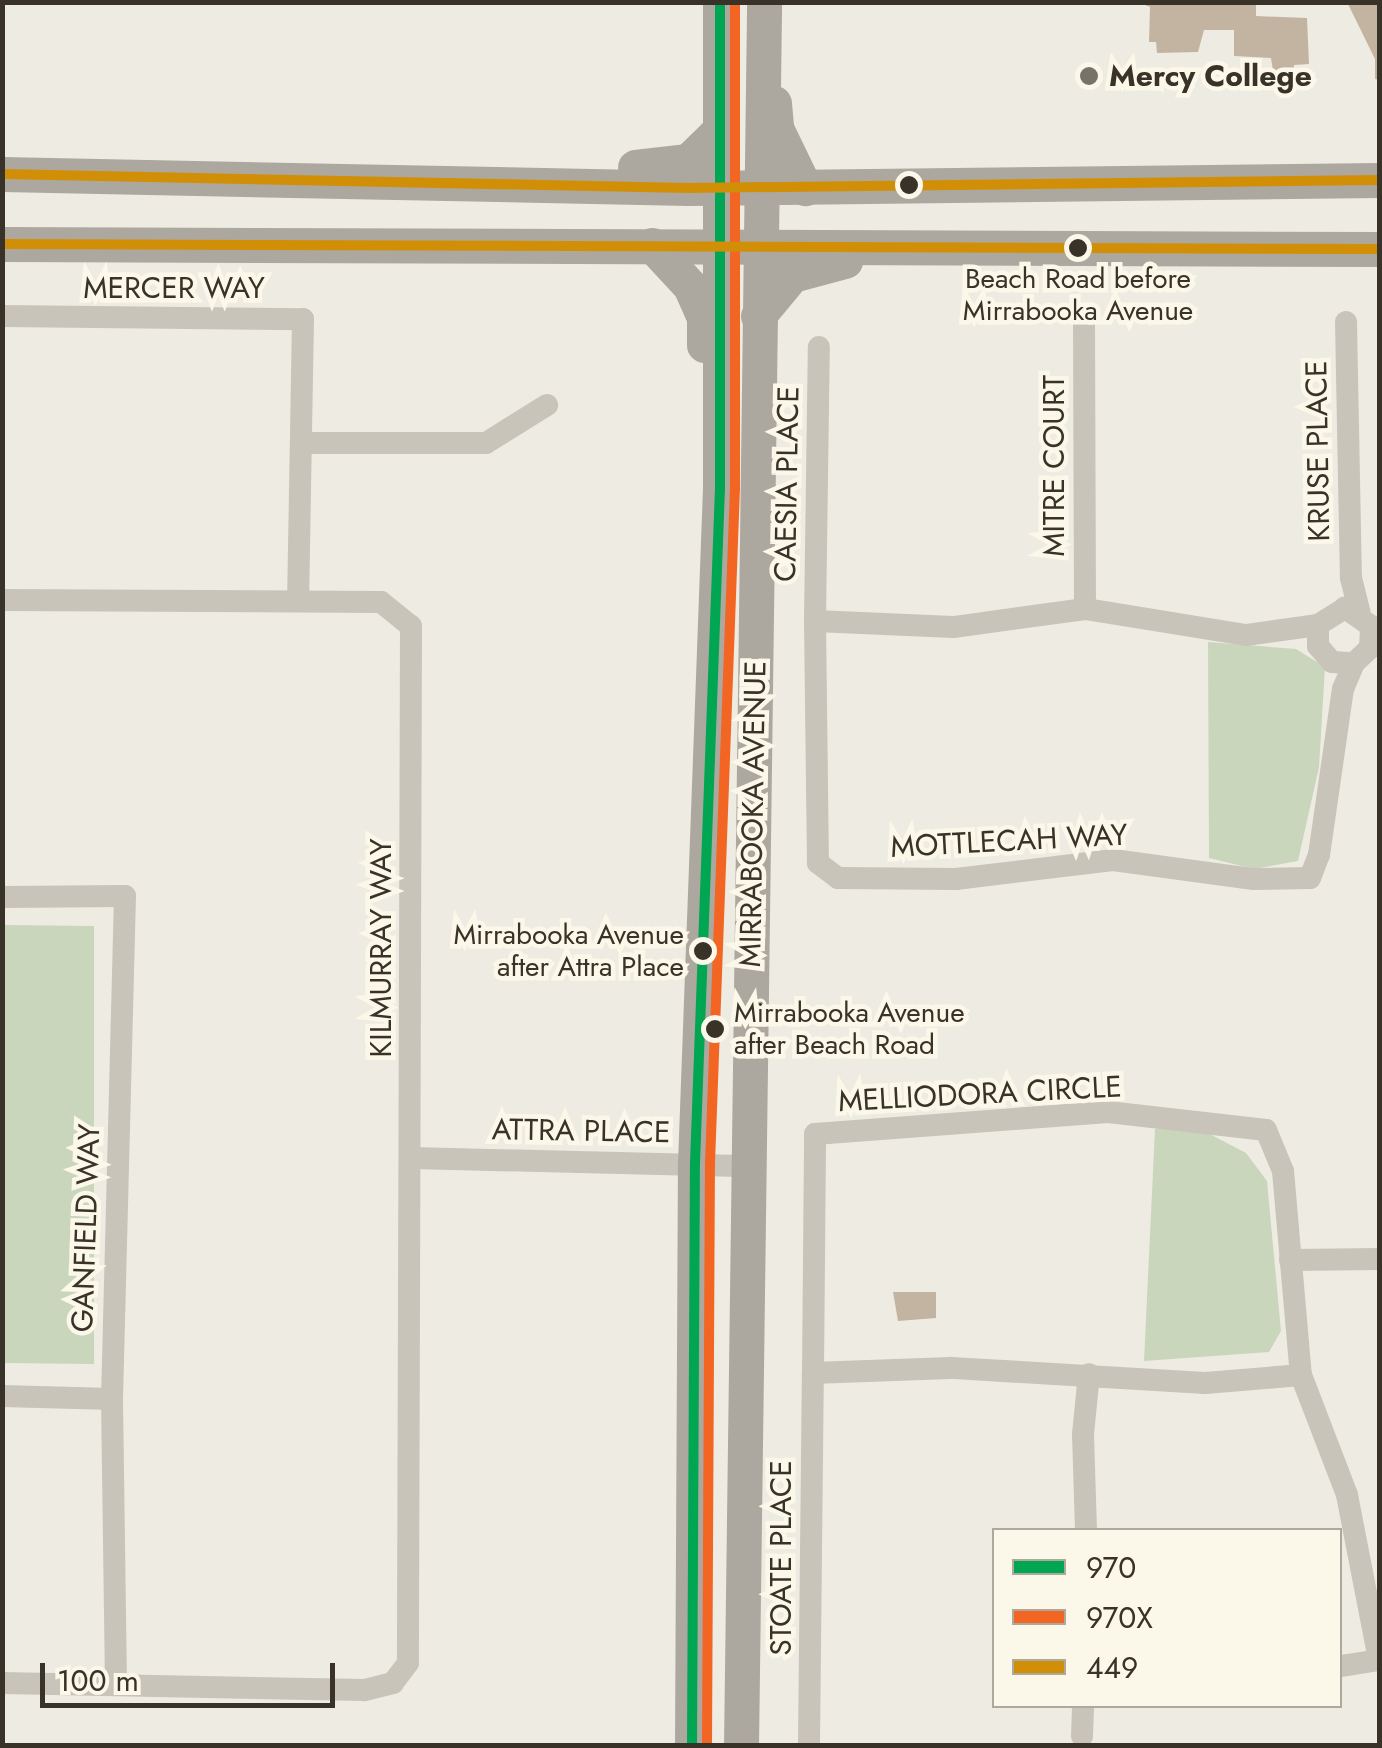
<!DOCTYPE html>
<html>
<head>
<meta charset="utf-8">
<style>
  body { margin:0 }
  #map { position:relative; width:1382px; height:1748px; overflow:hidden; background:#eeece2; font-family:Jost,sans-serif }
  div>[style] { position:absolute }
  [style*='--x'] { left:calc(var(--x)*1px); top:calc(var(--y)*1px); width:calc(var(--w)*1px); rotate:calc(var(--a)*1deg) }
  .green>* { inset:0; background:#c9d6bb }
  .building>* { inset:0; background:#c3b4a2 }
  .street>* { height:22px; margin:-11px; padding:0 11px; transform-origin:11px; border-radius:11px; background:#c8c4ba }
  .primary>* { height:35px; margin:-17.5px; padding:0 17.5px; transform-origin:17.5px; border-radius:17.5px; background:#ada89f }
  .bus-1>* { height:10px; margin:-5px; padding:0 5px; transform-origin:5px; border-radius:5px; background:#00a651 }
  .bus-2>* { height:10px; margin:-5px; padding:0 5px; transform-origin:5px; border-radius:5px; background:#f26522 }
  .bus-3>* { height:10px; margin:-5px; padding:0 5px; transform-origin:5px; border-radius:5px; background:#d18f08 }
  .dots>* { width:28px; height:28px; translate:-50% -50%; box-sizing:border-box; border:5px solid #fbf8e9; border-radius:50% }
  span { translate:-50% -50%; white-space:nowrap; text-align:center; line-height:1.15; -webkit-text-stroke:9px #fbf8e9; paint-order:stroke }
  .bus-label { font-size:28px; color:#393228 }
  .right { translate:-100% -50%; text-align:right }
  .left { translate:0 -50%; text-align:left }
  .poi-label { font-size:30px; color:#393228; font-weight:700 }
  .street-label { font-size:30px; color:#393228 }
  .frame { position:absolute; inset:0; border:5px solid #393228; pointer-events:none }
  .legend { position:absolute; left:992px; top:1528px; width:350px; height:180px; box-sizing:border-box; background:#fbf8e9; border:2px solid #ada99c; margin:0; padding:12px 18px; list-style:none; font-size:30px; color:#393228 }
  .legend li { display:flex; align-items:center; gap:20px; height:50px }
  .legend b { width:50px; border:2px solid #ada99c }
  .scale { position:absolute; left:40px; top:1663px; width:295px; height:45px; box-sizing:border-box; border:5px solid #393228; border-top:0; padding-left:12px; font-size:30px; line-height:35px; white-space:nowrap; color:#393228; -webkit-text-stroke:8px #fbf8e9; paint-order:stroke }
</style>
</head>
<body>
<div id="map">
  <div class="green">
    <div style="clip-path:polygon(1208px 642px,1296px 649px,1325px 667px,1319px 767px,1298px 861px,1254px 869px,1209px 858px)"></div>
    <div style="clip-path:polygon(3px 925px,94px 926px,94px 1364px,3px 1363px)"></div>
    <div style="clip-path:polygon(1155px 1129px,1200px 1129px,1246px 1153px,1267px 1181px,1281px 1331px,1269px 1352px,1144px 1361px)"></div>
  </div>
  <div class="building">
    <div style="clip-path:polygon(1138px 2px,1256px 2px,1256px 16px,1307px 18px,1309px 64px,1294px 65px,1293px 84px,1275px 83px,1271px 58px,1234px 56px,1234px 30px,1204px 30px,1198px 52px,1157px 53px,1156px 42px,1149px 42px,1150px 7px)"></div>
    <div style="clip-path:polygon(1347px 2px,1380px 2px,1380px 80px,1375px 79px,1375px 59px)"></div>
    <div style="clip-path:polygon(893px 1292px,936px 1292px,936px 1318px,898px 1321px)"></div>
  </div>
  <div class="street">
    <div style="--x:2;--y:316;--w:301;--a:0.6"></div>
    <div style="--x:303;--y:319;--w:282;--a:91"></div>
    <div style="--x:1346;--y:322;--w:256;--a:88.9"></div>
    <div style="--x:1351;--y:578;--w:36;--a:76"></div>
    <div style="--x:1084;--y:323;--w:286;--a:89.8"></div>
    <div style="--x:301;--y:443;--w:185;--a:0"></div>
    <div style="--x:486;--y:443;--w:72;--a:-31.9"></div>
    <div style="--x:2;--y:600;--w:379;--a:0.3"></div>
    <div style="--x:381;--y:602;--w:38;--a:39"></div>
    <div style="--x:411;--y:626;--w:1037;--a:90.17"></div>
    <div style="--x:408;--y:1663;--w:25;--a:127"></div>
    <div style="--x:393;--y:1683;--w:30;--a:166"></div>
    <div style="--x:364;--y:1690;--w:362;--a:-178.9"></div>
    <div style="--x:815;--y:621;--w:274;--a:-89.2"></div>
    <div style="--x:1318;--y:625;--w:21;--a:90"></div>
    <div style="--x:1318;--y:646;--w:21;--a:49"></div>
    <div style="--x:1332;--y:662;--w:22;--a:3"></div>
    <div style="--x:1354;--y:663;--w:22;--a:-43"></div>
    <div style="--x:1370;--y:648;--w:22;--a:-87"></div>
    <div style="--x:1371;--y:626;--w:32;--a:-145"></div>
    <div style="--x:1345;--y:608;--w:32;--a:148"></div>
    <div style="--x:1318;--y:625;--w:73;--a:172.1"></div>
    <div style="--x:1246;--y:635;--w:163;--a:-170.8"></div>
    <div style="--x:1085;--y:609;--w:133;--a:172.2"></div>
    <div style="--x:953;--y:627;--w:138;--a:-177.5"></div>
    <div style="--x:815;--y:621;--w:242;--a:89.3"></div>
    <div style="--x:818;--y:863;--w:25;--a:37"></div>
    <div style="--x:838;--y:878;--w:118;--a:0.5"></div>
    <div style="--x:956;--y:879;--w:158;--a:-6.9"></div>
    <div style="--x:1113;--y:860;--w:142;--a:7.7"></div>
    <div style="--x:1254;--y:879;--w:56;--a:-1"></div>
    <div style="--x:1310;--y:878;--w:25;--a:-69"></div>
    <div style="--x:1319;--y:855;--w:168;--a:-81.8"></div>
    <div style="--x:1343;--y:689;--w:28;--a:-67"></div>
    <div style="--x:2;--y:897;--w:123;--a:-0.5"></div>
    <div style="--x:125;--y:896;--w:503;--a:91.48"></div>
    <div style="--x:112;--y:1399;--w:285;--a:89.2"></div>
    <div style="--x:411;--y:1158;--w:339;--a:1.4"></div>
    <div style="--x:1290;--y:1260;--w:90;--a:-0.6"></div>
    <div style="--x:1301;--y:1375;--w:96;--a:175.2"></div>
    <div style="--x:1205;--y:1383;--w:255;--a:-176.6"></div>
    <div style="--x:950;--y:1368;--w:137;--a:177.9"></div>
    <div style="--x:813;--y:1373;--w:239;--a:-89.5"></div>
    <div style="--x:815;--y:1134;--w:294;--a:-4.3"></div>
    <div style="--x:1108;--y:1112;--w:159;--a:6.5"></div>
    <div style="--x:1266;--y:1130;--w:44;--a:67.5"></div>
    <div style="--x:1283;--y:1171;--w:205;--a:85"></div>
    <div style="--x:1301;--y:1375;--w:129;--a:69"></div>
    <div style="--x:1347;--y:1495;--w:168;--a:79"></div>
    <div style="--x:1379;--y:1660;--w:39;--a:171"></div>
    <div style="--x:2;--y:1396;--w:110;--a:1.6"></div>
    <div style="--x:1086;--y:1530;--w:96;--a:-91.8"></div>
    <div style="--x:1083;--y:1434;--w:60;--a:-84.3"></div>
    <div style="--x:1082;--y:1736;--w:30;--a:-88"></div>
    <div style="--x:809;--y:1743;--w:370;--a:-89.4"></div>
  </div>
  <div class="primary">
    <div style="--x:774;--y:103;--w:25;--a:85"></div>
    <div style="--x:776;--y:128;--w:67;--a:64.2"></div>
    <div style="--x:635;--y:167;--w:53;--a:-6.5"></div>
    <div style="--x:688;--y:161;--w:45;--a:-44.1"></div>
    <div style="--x:2;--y:174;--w:686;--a:1.17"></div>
    <div style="--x:688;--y:188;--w:692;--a:-0.66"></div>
    <div style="--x:2;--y:244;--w:1378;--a:0.21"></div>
    <div style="--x:652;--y:245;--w:56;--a:47.2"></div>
    <div style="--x:690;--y:286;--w:34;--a:66"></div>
    <div style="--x:704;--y:317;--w:28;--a:90"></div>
    <div style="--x:758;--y:316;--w:53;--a:-50.3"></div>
    <div style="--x:792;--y:275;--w:55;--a:-14.8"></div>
    <div style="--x:692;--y:1746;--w:583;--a:-89.71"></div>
    <div style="--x:695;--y:1163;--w:674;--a:-87.88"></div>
    <div style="--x:720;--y:489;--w:487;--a:-90"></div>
    <div style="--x:741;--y:1746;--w:1744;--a:-89.24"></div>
  </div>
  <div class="bus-1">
    <div style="--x:692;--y:1746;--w:583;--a:-89.71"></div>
    <div style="--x:695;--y:1163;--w:674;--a:-87.88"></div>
    <div style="--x:720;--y:489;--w:487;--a:-90"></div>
  </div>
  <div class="bus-2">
    <div style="--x:707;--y:1746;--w:583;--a:-89.71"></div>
    <div style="--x:710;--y:1163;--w:674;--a:-87.88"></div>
    <div style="--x:735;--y:489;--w:487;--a:-90"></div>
  </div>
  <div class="bus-3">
    <div style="--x:2;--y:174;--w:686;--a:1.17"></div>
    <div style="--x:688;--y:188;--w:692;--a:-0.66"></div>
    <div style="--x:2;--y:244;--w:1378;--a:0.21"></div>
  </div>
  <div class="dots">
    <div style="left:1089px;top:76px;background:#787369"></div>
    <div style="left:909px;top:185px;background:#393228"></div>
    <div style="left:1078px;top:248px;background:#393228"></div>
    <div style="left:703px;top:951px;background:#393228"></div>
    <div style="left:715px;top:1029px;background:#393228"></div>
  </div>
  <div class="bus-label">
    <span style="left:1078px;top:295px">Beach Road before<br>Mirrabooka Avenue</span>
    <span class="right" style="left:684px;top:951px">Mirrabooka Avenue<br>after Attra Place</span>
    <span class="left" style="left:734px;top:1029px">Mirrabooka Avenue<br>after Beach Road</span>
  </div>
  <div class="poi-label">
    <span class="left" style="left:1109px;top:76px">Mercy College</span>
  </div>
  <div class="street-label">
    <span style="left:174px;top:288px">MERCER WAY</span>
    <span style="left:1318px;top:451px;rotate:-91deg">KRUSE PLACE</span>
    <span style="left:1054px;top:466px;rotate:-90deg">MITRE COURT</span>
    <span style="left:787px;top:484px;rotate:-89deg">CAESIA PLACE</span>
    <span style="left:753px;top:814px;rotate:-89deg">MIRRABOOKA AVENUE</span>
    <span style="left:1009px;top:841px;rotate:-3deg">MOTTLECAH WAY</span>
    <span style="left:381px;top:948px;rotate:-90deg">KILMURRAY WAY</span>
    <span style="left:980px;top:1094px;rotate:-3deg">MELLIODORA CIRCLE</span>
    <span style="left:581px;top:1131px;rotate:1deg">ATTRA PLACE</span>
    <span style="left:86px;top:1228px;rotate:-88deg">GANFIELD WAY</span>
    <span style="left:781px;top:1558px;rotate:-90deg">STOATE PLACE</span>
  </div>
  <div class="frame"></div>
  <ul class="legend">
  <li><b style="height:12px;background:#00a651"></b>970</li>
  <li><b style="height:12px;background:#f26522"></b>970X</li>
  <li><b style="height:12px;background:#d18f08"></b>449</li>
  </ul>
  <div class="scale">100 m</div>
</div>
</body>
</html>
